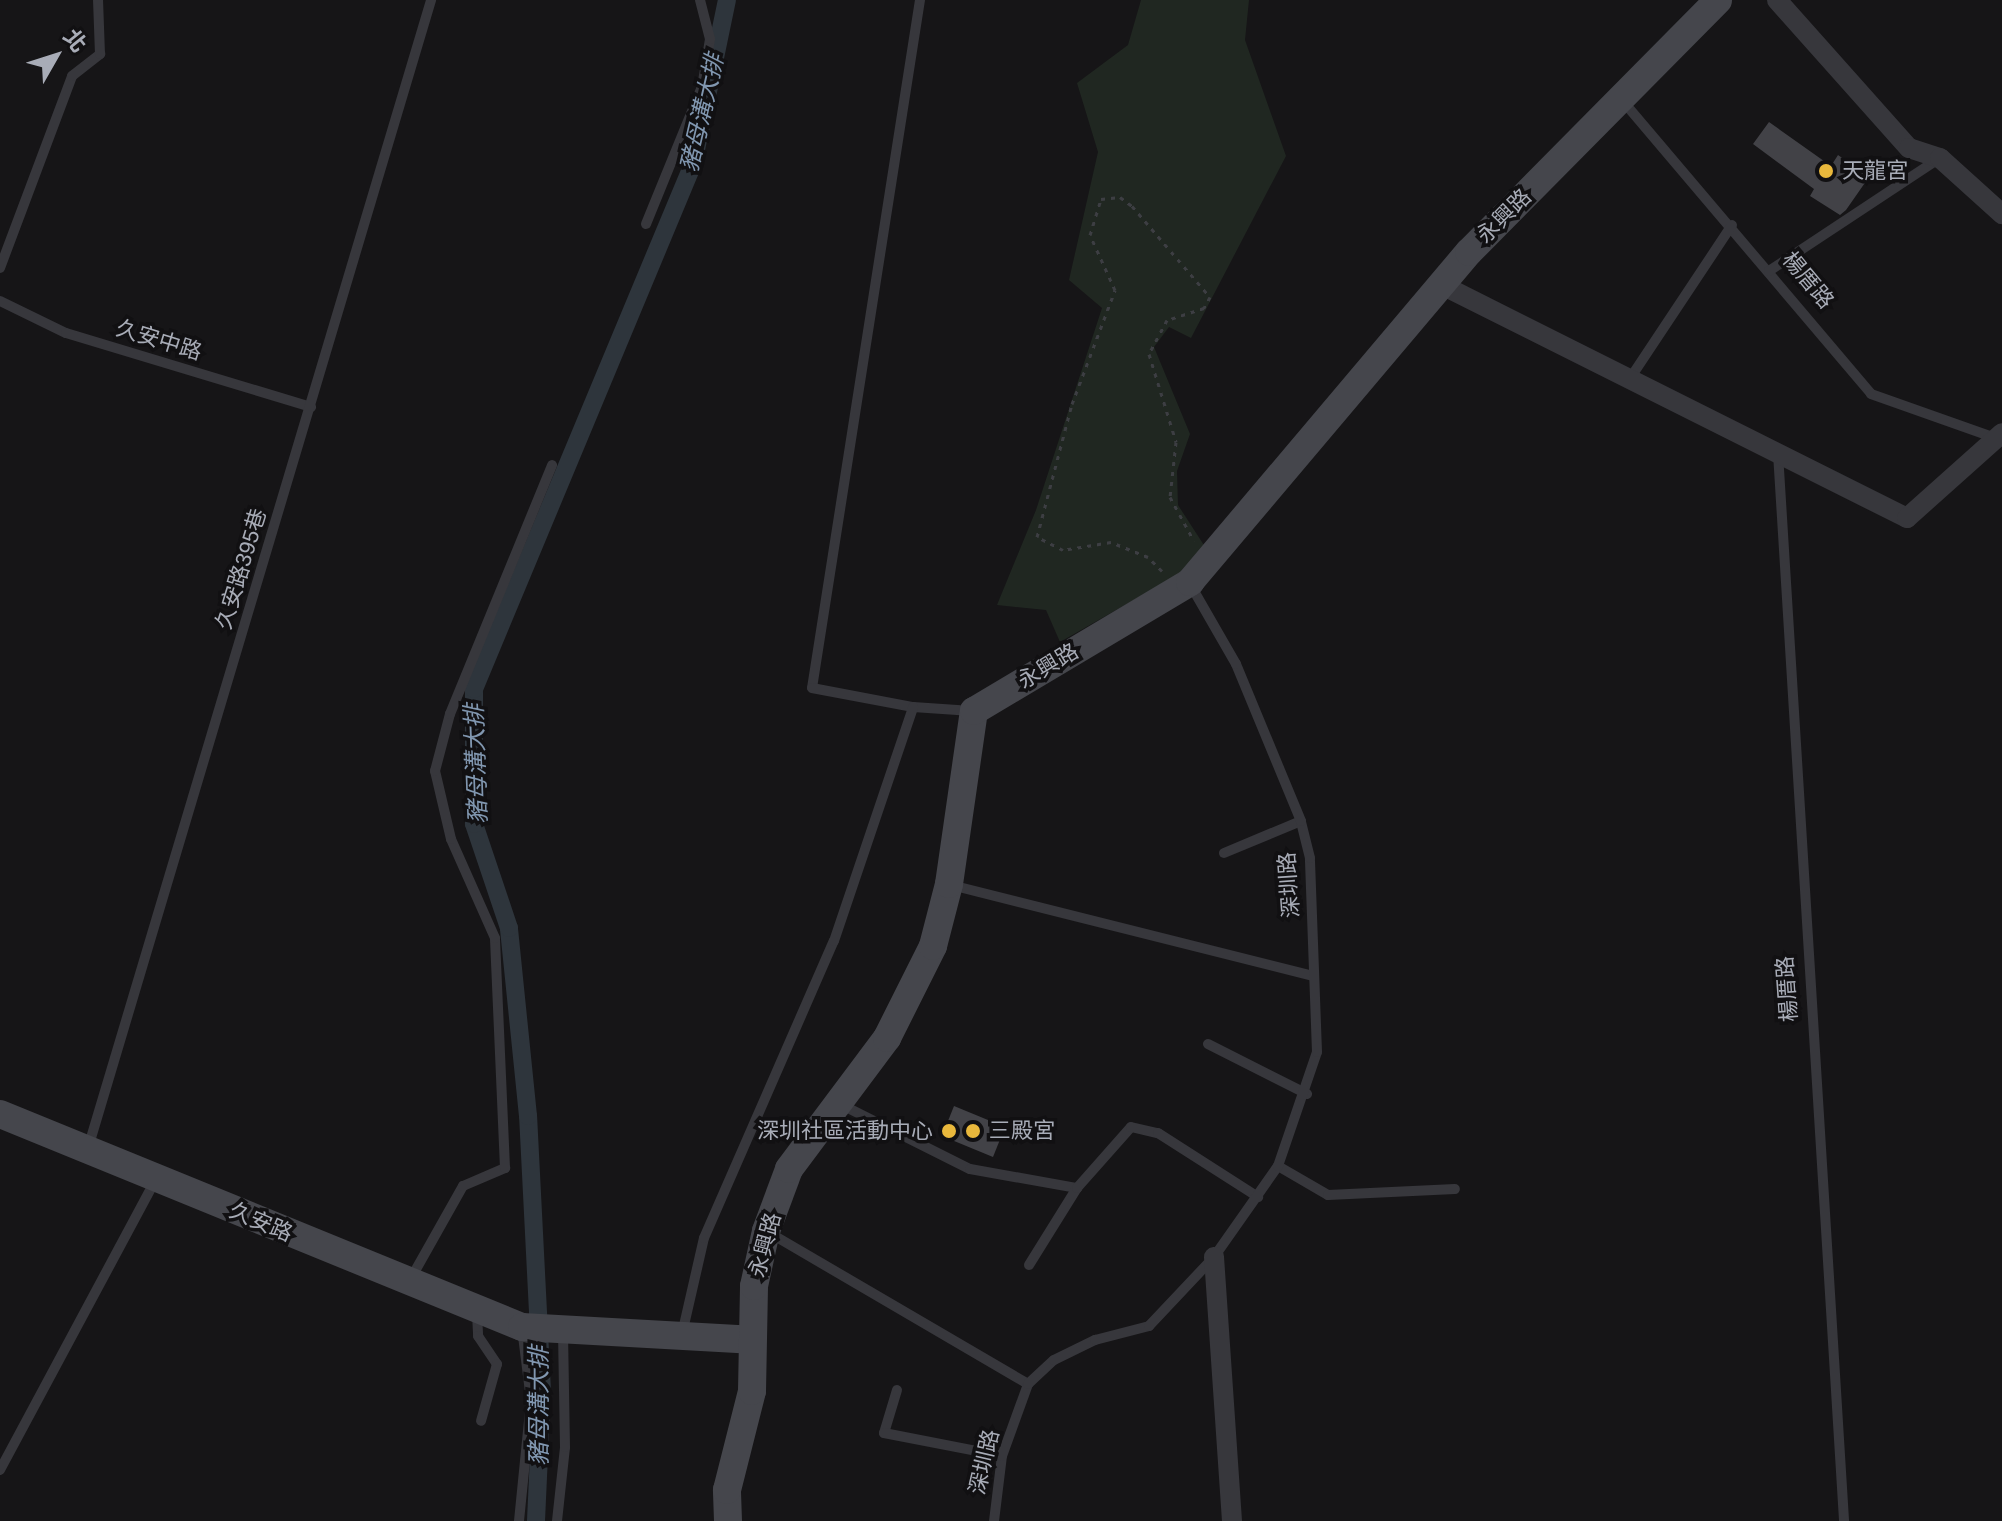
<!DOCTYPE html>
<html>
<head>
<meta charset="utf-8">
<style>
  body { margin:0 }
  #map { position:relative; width:2002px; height:1521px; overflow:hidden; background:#161517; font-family:Helvetica,"Noto Sans TC",sans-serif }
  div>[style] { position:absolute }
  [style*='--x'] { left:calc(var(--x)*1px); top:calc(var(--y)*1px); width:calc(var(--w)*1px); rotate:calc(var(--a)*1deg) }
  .green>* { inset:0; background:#202721 }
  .canal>* { height:18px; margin:-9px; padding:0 9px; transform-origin:9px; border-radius:9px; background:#2e353c }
  .building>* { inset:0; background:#424247 }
  .path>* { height:3px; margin-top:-1.5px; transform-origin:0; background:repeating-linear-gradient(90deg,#3d3e43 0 4px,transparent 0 10px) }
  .lane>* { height:10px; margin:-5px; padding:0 5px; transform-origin:5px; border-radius:5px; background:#37373c }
  .street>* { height:20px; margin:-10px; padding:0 10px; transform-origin:10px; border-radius:10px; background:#37373c }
  .secondary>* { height:28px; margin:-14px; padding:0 14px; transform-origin:14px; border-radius:14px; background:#45464c }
  .dots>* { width:22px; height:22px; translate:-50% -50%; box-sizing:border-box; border:4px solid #111012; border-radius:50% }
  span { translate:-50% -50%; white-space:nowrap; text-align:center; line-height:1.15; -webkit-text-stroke:7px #111012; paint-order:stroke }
  .poi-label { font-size:22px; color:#a8acb7 }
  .left { translate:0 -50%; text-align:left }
  .right { translate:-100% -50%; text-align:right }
  .street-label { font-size:22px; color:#a8acb7 }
  .water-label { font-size:24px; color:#8197b0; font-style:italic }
  .north { position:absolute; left:16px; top:16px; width:80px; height:80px; -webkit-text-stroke:6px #111012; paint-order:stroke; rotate:51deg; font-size:22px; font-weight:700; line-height:32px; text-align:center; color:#a8acb7 }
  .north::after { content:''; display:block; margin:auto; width:28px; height:36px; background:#a8acb7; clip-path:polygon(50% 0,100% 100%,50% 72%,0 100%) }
</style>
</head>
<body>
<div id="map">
  <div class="green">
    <div style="clip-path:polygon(1141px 0,1249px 0,1245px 40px,1286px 156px,1191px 338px,1169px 327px,1154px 347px,1190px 434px,1177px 471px,1178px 505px,1211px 556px,1060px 642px,1046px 610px,997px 605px,1036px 510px,1102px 308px,1069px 280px,1098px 152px,1077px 83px,1128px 45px)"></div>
  </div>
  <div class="canal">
    <div style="--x:536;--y:1521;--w:130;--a:-87.4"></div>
    <div style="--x:542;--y:1391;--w:275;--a:-92.9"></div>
    <div style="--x:528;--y:1116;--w:189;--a:-95.8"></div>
    <div style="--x:509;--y:928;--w:110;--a:-108.6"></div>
    <div style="--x:474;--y:824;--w:135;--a:-90"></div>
    <div style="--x:474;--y:689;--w:569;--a:-67.36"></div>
    <div style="--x:693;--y:164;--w:167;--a:-78.3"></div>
  </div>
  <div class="building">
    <div style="clip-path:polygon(1769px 122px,1831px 166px,1838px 155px,1869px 177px,1846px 210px,1840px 215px,1810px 196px,1814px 189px,1753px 144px)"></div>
    <div style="clip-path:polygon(954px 1106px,1005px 1127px,993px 1157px,942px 1136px)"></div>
  </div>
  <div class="path">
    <div style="--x:1162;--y:571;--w:20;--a:-135"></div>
    <div style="--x:1148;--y:557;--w:40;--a:-158"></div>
    <div style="--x:1111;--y:542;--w:49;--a:170.5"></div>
    <div style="--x:1063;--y:550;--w:29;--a:-153"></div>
    <div style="--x:1037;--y:537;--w:138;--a:-75.3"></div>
    <div style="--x:1072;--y:404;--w:122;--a:-69.3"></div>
    <div style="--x:1115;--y:290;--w:60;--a:-114.4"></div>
    <div style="--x:1090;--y:235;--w:38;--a:-73"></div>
    <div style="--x:1101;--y:199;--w:19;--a:-6"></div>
    <div style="--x:1120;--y:197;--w:15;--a:37"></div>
    <div style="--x:1132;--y:206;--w:120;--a:49.4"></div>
    <div style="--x:1210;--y:297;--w:13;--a:119"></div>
    <div style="--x:1204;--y:308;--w:39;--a:162"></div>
    <div style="--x:1167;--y:320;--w:38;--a:118"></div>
    <div style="--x:1149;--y:354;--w:92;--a:72.9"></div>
    <div style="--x:1176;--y:442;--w:55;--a:96.2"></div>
    <div style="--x:1170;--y:497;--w:50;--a:61.4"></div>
  </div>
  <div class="lane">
    <div style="--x:920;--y:0;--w:696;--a:98.92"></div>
    <div style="--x:812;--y:688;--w:103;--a:10.7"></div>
    <div style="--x:913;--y:707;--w:59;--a:3.9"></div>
    <div style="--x:1622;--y:100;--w:385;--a:49.7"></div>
    <div style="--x:1871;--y:394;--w:132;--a:19.5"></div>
    <div style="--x:646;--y:224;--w:148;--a:-67.8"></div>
    <div style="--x:702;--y:87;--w:49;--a:-80.5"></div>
    <div style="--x:710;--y:39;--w:40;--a:-104.4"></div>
    <div style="--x:0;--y:268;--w:205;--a:-69.4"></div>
    <div style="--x:72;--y:76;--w:36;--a:-38"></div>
    <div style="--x:100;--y:54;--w:54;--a:-92.1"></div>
    <div style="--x:1769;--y:271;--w:203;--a:-33.5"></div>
    <div style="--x:0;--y:301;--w:73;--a:25.9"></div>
    <div style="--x:66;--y:333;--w:256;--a:16.8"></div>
    <div style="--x:1629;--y:380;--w:186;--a:-56.4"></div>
    <div style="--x:1778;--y:453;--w:1070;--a:86.46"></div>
    <div style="--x:1224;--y:853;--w:83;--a:-22.6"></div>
    <div style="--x:951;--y:885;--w:374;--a:14.1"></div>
    <div style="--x:1208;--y:1044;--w:111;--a:26.8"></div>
    <div style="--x:840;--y:1104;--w:145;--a:26.6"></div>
    <div style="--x:970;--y:1169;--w:109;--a:10.1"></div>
    <div style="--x:88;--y:1148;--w:1198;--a:-73.36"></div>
    <div style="--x:1278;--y:1166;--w:58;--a:30.1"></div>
    <div style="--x:1328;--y:1195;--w:127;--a:-2.7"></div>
    <div style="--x:768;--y:1232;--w:301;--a:30.3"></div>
    <div style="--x:1029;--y:1265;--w:91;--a:-58.1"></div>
    <div style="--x:1077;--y:1188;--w:81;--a:-48.5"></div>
    <div style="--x:1131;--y:1127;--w:28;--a:13"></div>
    <div style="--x:1158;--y:1133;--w:119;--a:32.6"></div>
    <div style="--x:410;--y:1280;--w:108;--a:-60.6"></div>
    <div style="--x:463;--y:1186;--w:46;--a:-23.2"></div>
    <div style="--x:505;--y:1168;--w:230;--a:-92.5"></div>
    <div style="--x:495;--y:938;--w:108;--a:-114"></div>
    <div style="--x:451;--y:839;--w:70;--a:-103.2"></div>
    <div style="--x:435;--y:771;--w:59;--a:-75.3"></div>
    <div style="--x:450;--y:714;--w:269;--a:-67.7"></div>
    <div style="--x:477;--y:1314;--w:22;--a:87"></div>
    <div style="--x:478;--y:1336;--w:34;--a:56"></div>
    <div style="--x:497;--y:1364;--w:59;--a:105.7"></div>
    <div style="--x:682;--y:1334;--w:98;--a:-77.1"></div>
    <div style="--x:704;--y:1238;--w:324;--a:-66.4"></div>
    <div style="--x:834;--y:941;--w:247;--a:-71.3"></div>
    <div style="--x:897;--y:1390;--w:45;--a:106.8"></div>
    <div style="--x:884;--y:1433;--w:120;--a:11"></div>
    <div style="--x:0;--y:1470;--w:330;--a:-61.8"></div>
    <div style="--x:519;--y:1521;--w:122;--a:-84.3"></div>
    <div style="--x:531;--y:1400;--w:73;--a:-97.1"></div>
    <div style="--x:557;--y:1521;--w:74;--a:-83.8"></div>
    <div style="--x:565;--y:1447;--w:116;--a:-91"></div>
    <div style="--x:994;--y:1521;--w:65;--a:-83"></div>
    <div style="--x:1002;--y:1456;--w:77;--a:-70.1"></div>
    <div style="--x:1028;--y:1384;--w:35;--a:-43"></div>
    <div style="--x:1054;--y:1360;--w:46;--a:-26"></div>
    <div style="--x:1095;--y:1340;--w:56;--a:-14.5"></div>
    <div style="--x:1149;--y:1326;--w:95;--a:-46.7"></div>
    <div style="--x:1214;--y:1257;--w:111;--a:-54.9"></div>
    <div style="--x:1278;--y:1166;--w:120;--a:-71.1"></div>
    <div style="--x:1317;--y:1052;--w:194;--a:-92.1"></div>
    <div style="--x:1310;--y:858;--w:38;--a:-104"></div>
    <div style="--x:1301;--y:821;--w:170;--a:-112.5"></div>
    <div style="--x:1236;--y:664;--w:92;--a:-119.9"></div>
  </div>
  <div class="street">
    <div style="--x:1777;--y:0;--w:198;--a:48.3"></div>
    <div style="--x:1909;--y:148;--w:33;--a:18"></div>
    <div style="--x:1940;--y:158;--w:84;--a:42.1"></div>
    <div style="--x:1442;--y:285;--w:520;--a:26.61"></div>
    <div style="--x:1907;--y:518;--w:127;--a:-41.8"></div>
    <div style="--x:1214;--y:1257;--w:265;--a:86.1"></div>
  </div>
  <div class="secondary">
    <div style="--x:0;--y:1114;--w:564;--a:22.2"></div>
    <div style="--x:522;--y:1327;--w:229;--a:3.2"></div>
    <div style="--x:728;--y:1521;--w:31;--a:-92"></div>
    <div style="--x:727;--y:1490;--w:102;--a:-75.8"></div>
    <div style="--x:752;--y:1391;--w:105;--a:-88.9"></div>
    <div style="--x:754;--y:1286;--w:56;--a:-77.7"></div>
    <div style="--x:766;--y:1231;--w:66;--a:-69.6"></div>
    <div style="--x:789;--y:1169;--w:164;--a:-53.2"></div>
    <div style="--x:887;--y:1038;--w:103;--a:-63.4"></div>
    <div style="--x:933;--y:946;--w:64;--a:-75.5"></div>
    <div style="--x:949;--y:884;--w:175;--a:-81.8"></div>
    <div style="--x:974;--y:711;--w:252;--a:-30.8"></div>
    <div style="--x:1190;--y:582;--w:432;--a:-49.8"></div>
    <div style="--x:1469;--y:252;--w:354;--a:-45.3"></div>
  </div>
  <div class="dots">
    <div style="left:1826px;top:171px;background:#e9b83c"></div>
    <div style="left:949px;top:1131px;background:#e9b83c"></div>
    <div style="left:973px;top:1131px;background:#e9b83c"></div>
  </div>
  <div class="poi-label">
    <span class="left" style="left:1842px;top:171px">天龍宮</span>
    <span class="right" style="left:933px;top:1131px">深圳社區活動中心</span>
    <span class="left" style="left:989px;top:1131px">三殿宮</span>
  </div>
  <div class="street-label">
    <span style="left:1504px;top:216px;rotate:-45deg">永興路</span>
    <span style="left:1808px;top:280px;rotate:50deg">楊厝路</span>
    <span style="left:159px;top:340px;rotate:17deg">久安中路</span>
    <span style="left:241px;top:569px;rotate:-73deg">久安路395巷</span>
    <span style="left:1048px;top:666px;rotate:-31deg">永興路</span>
    <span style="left:1289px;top:885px;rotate:-94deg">深圳路</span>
    <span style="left:1787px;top:989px;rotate:-94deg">楊厝路</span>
    <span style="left:261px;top:1222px;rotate:23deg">久安路</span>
    <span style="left:765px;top:1245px;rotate:-75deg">永興路</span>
    <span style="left:984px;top:1462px;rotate:-77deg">深圳路</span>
  </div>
  <div class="water-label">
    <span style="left:702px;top:113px;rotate:-77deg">豬母溝大排</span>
    <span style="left:476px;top:764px;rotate:-92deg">豬母溝大排</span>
    <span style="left:539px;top:1406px;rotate:-90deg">豬母溝大排</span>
  </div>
  <div class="north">北</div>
</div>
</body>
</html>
